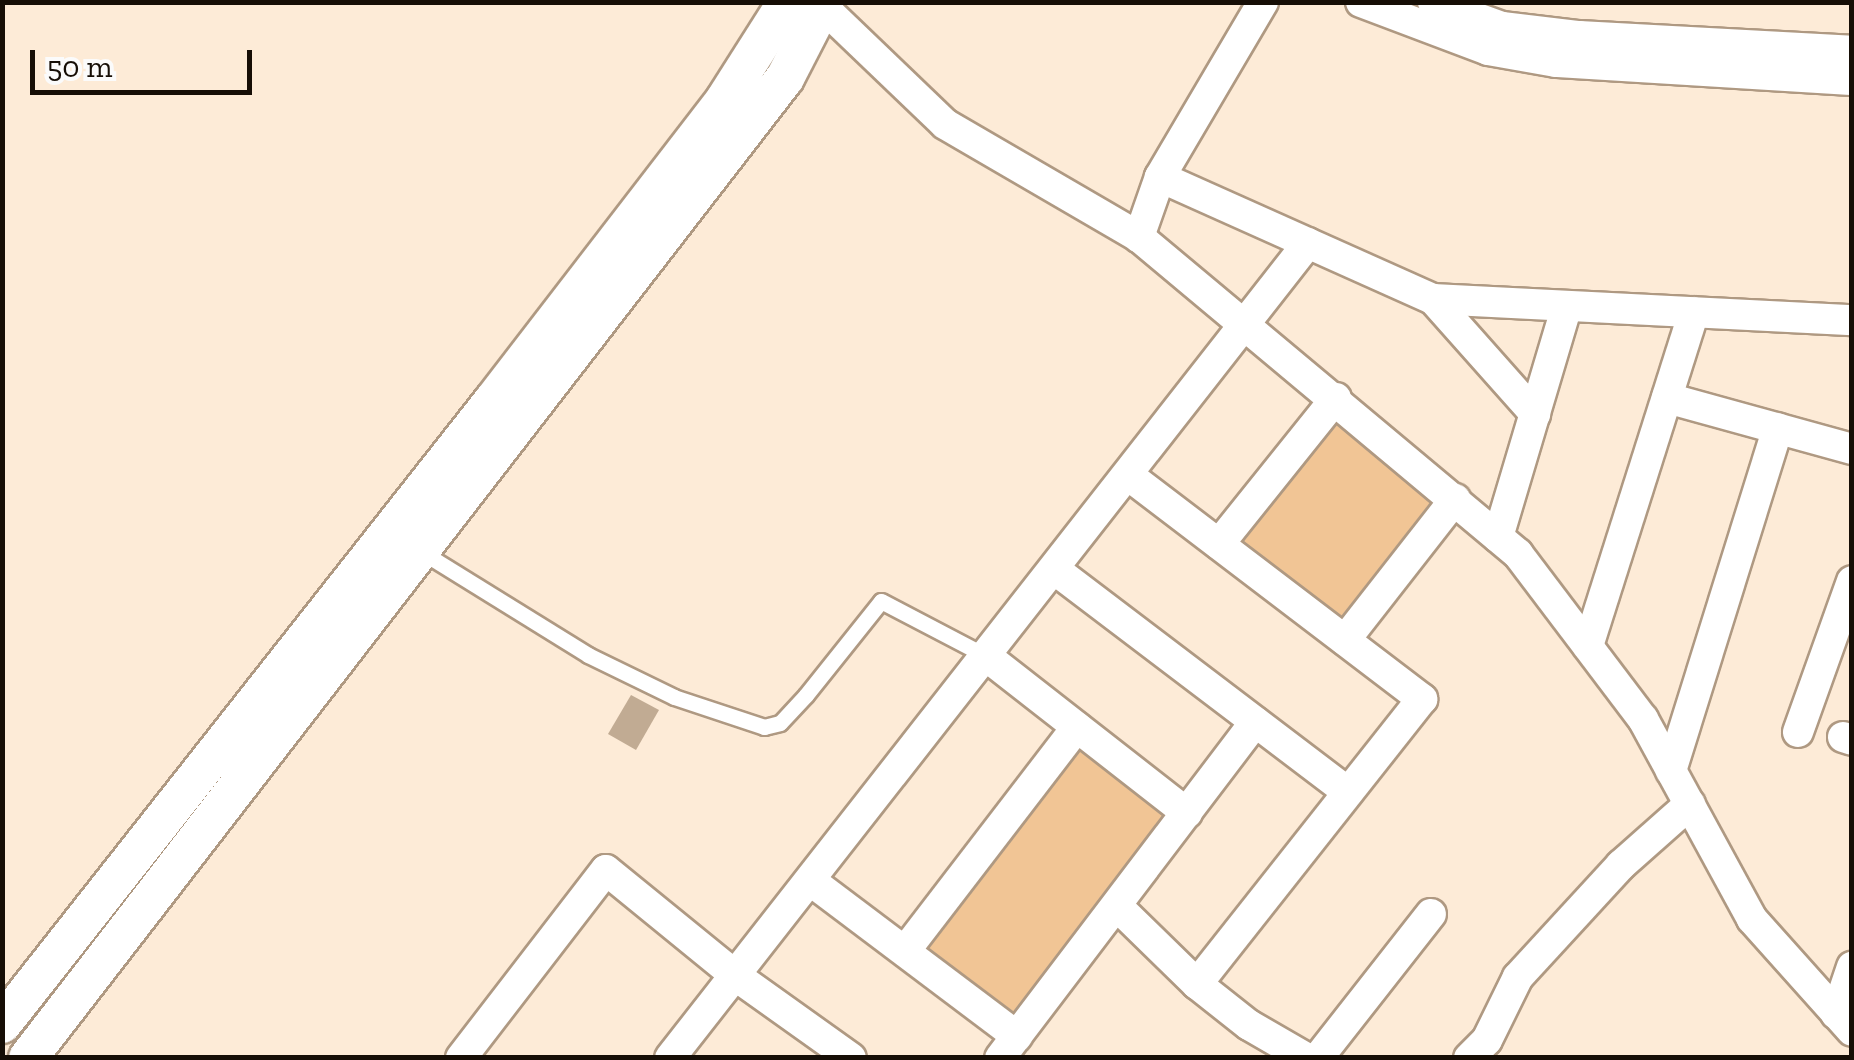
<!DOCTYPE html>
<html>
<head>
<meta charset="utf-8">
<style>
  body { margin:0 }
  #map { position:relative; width:1854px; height:1060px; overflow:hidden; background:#fdebd7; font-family:"Zilla Slab",serif }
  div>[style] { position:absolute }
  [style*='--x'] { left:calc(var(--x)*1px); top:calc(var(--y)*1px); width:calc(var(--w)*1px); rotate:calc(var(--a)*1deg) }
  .green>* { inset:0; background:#f1c595 }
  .building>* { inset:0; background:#c1ab93 }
  .roads { filter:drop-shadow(2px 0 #af9982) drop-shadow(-2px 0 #af9982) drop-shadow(0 2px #af9982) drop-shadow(0 -2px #af9982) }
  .service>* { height:15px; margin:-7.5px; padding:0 7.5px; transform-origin:7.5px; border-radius:7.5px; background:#fff }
  .minor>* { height:30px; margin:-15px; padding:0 15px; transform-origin:15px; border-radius:15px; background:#fff }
  .tertiary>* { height:38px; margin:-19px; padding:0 19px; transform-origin:19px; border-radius:19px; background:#fff }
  span { translate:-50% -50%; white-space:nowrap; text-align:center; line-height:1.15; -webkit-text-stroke:10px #fbfbfb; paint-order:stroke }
  .frame { position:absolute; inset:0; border:5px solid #160e06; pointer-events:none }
  .scale { position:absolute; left:30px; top:50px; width:222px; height:45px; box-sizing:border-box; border:5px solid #160e06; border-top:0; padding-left:12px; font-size:30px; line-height:35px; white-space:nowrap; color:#160e06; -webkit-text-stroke:8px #fbfbfb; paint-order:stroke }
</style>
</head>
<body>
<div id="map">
  <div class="green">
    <div style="clip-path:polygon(1338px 421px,1437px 500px,1339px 621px,1240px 541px)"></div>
    <div style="clip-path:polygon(1077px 749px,1166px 817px,1015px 1015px,926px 947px)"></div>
  </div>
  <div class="building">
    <div style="clip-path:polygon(631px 695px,659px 710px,636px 750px,608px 734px)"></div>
  </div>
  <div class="roads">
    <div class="service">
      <div style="--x:422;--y:552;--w:195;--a:31.8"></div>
      <div style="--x:588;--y:655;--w:96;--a:26"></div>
      <div style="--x:674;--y:697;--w:95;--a:18.4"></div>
      <div style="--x:764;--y:727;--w:16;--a:-14"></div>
      <div style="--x:780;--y:723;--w:38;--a:-47"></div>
      <div style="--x:806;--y:695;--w:120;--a:-51.4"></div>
      <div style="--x:881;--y:601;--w:119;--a:27.6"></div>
    </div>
    <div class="minor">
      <div style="--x:1263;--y:2;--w:203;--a:120.5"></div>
      <div style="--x:1160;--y:177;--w:64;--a:109.3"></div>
      <div style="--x:1139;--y:237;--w:494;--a:39.9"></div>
      <div style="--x:1518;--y:554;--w:207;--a:52.9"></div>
      <div style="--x:1643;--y:719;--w:228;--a:61.4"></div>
      <div style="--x:1752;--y:919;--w:150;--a:48.2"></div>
      <div style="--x:1361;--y:2;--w:136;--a:20.7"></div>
      <div style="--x:1488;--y:50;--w:69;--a:10"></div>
      <div style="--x:1556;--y:62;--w:297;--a:3.5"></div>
      <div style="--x:1433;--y:2;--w:73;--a:19.9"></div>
      <div style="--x:1502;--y:27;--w:78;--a:6.7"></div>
      <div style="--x:1579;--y:36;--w:273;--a:3.1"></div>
      <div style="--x:822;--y:6;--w:170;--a:43.8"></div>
      <div style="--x:945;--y:124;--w:225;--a:30.2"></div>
      <div style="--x:1160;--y:177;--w:299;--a:24.1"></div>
      <div style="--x:1433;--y:299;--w:420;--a:2.9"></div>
      <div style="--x:1433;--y:299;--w:154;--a:48.4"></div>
      <div style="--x:1667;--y:398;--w:192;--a:15.4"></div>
      <div style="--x:1128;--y:475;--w:370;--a:37.3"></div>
      <div style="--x:1422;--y:699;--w:363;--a:128.3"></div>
      <div style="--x:1498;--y:537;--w:241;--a:-73.4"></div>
      <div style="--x:1219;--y:544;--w:187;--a:-51.3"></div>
      <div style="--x:1054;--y:569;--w:369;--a:37.2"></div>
      <div style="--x:1345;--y:640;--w:179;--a:-52"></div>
      <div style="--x:1588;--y:646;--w:350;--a:-72.4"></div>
      <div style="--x:986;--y:656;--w:255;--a:38"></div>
      <div style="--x:1798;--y:732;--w:160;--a:-70.3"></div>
      <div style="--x:1843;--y:737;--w:9;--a:18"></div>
      <div style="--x:1671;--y:771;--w:359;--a:-72.7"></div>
      <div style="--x:811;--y:881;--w:258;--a:37"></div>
      <div style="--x:1117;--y:906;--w:112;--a:44.3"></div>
      <div style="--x:1197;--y:984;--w:66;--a:38.3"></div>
      <div style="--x:1249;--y:1025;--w:66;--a:30.1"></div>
      <div style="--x:905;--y:951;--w:282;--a:-52.5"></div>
      <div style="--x:1836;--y:1014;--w:50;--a:-71.2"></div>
      <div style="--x:461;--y:1058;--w:237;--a:-52.4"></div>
      <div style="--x:606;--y:870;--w:168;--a:39.2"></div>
      <div style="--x:736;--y:976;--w:141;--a:35.5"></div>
      <div style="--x:670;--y:1058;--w:1035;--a:-51.95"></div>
      <div style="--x:1000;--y:1058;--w:422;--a:-52.8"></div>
      <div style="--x:1318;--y:1058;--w:183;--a:-51.9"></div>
      <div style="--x:1469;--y:1058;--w:25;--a:-45"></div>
      <div style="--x:1487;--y:1040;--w:70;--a:-63.8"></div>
      <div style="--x:1518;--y:977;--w:152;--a:-47.4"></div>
      <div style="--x:1621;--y:865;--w:92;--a:-41.5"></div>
    </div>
    <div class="tertiary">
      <div style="--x:2;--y:1024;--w:793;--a:-51.76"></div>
      <div style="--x:493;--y:401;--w:382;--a:-52.4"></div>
      <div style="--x:726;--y:98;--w:114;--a:-57.6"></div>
      <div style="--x:28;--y:1058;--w:1238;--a:-52.32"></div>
      <div style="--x:785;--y:78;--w:85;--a:-62.8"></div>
    </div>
  </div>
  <div class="frame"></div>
  <div class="scale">50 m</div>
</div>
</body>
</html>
